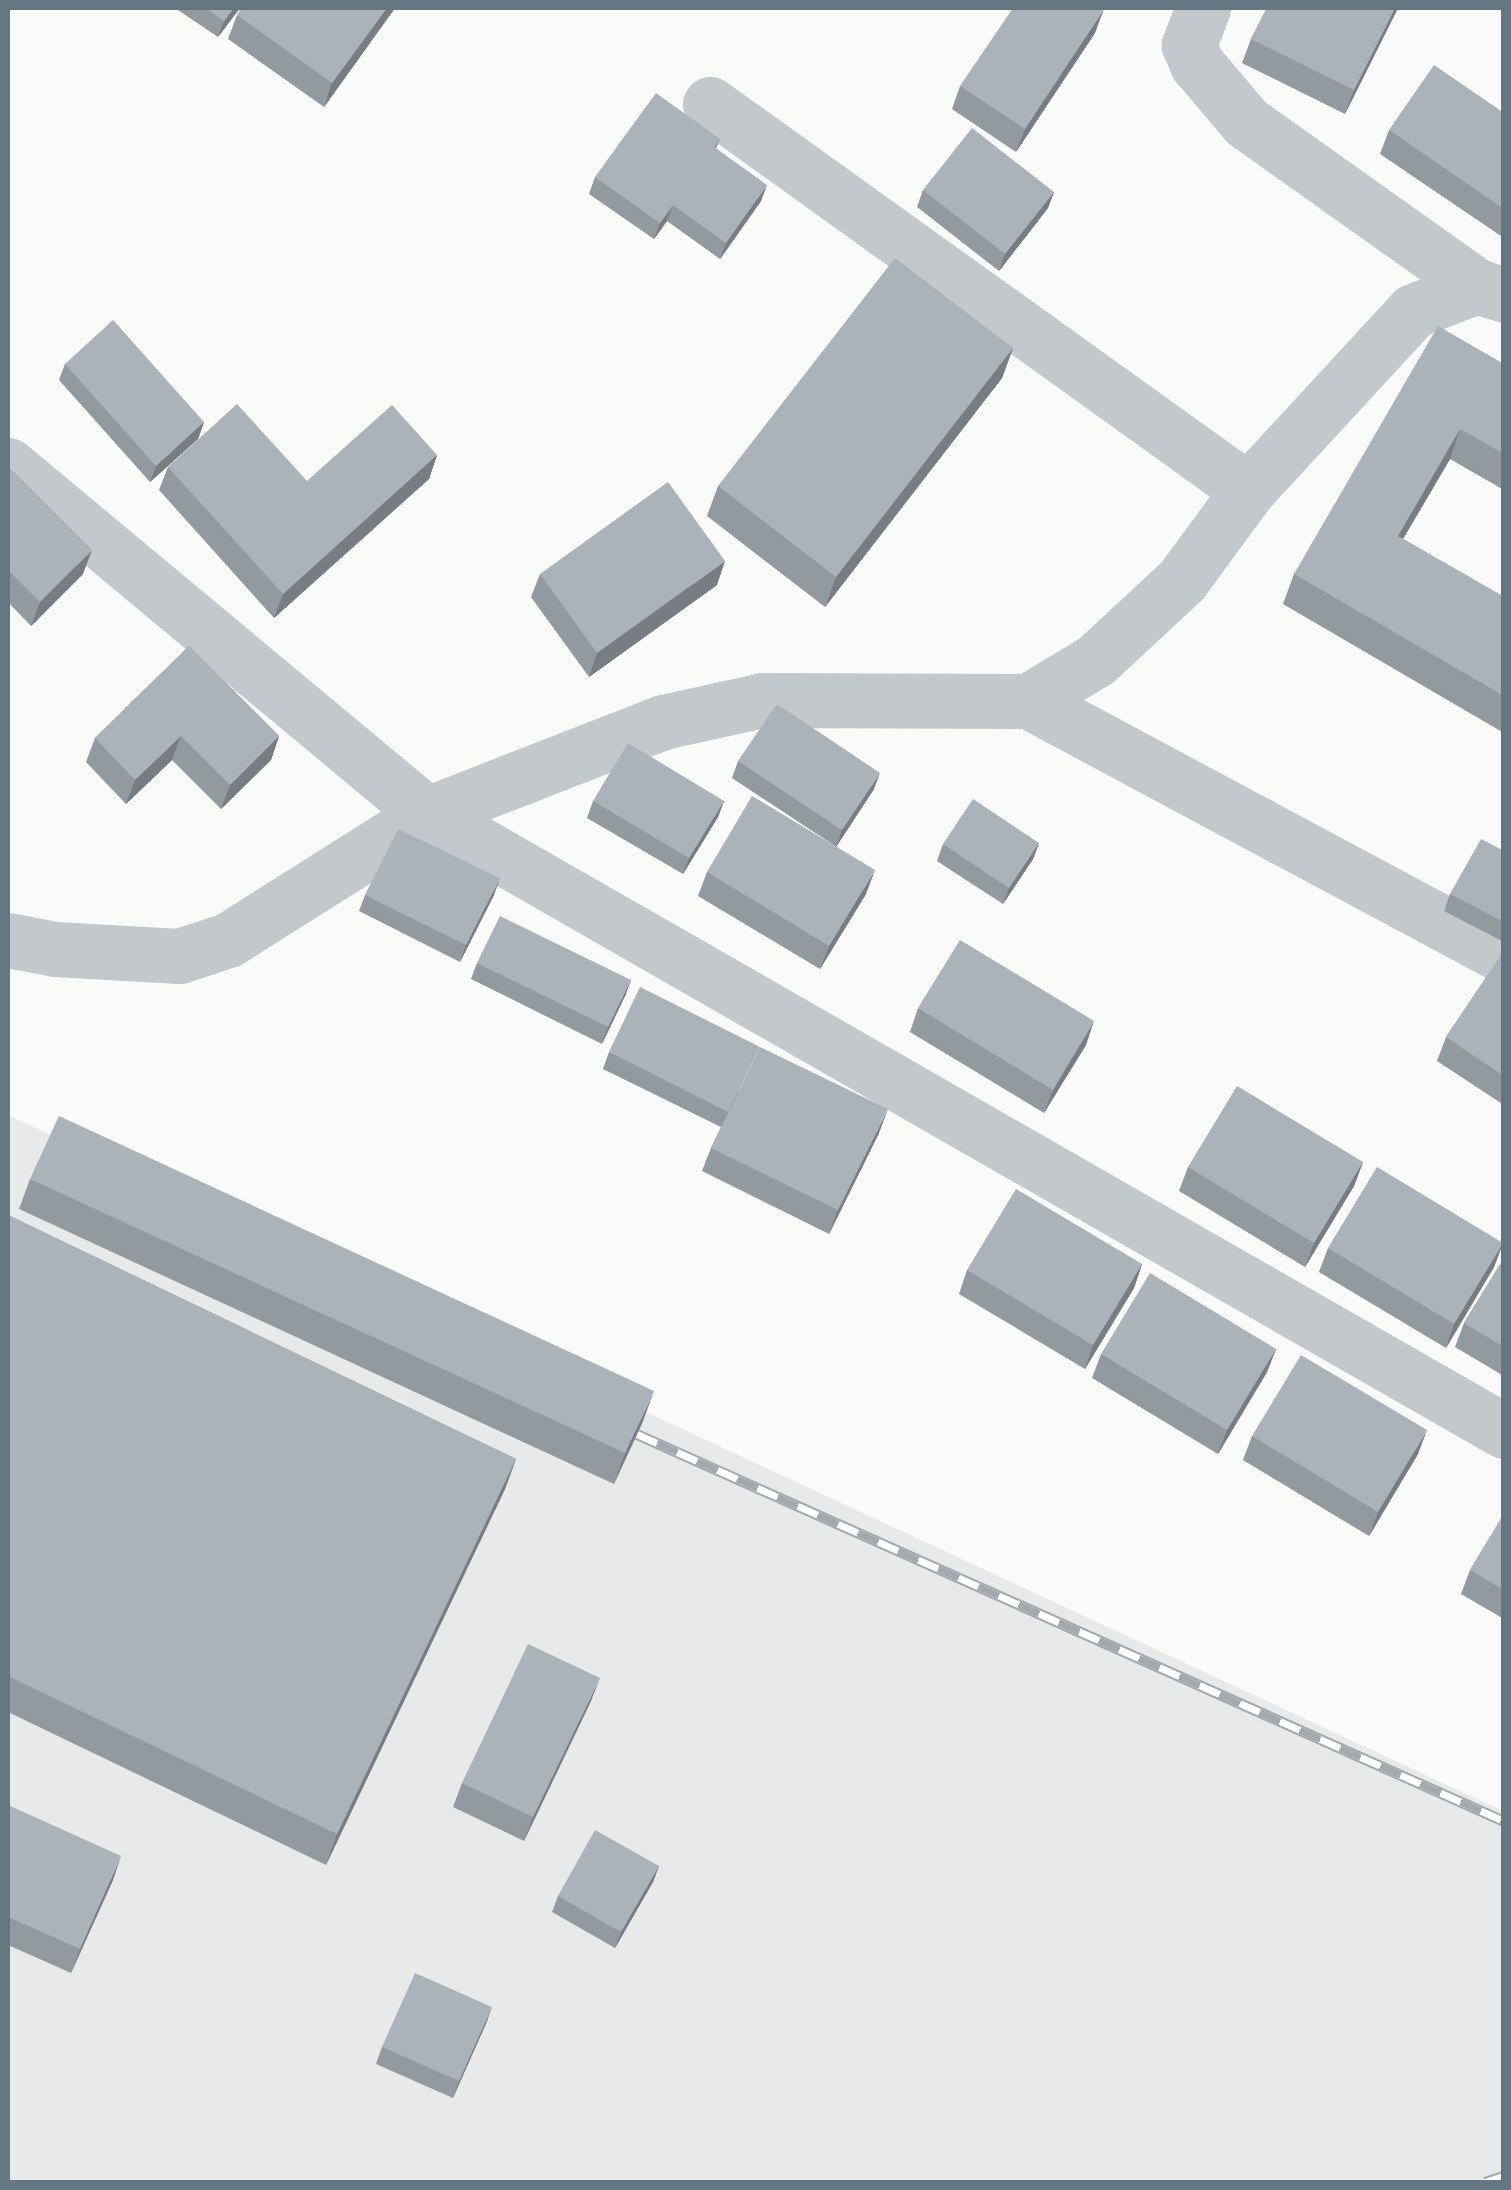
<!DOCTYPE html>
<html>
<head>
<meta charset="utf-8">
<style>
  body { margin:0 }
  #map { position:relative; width:1511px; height:2190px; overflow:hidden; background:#fafaf8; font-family:"Titillium Web",sans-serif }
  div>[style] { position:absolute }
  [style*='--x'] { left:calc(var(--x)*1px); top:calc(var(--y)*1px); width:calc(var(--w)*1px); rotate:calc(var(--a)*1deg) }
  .built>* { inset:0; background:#e8e9e9 }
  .minor>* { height:55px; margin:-27.5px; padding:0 27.5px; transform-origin:27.5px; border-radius:27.5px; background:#c3c8cc }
  .rail>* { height:11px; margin-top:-5.5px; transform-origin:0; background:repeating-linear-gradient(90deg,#fff 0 22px,#a2aab0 0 44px); box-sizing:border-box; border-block:2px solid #a2aab0 }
  .wall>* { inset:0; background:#929a9f }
  .shaded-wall>* { inset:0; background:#777d82 }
  .building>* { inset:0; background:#aab3b9 }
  span { translate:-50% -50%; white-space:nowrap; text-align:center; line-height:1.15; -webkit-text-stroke:10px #fff; paint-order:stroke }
  .frame { position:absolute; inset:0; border:10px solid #657683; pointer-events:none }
</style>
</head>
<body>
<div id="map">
  <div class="built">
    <div style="clip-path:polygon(8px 1115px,1503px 1811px,1503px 2182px,8px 2182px)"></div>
  </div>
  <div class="minor">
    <div style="--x:1203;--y:8;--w:40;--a:111"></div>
    <div style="--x:1189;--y:45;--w:21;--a:67"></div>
    <div style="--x:1197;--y:64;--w:76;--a:49.8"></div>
    <div style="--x:1246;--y:122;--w:283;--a:35.4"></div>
    <div style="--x:710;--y:104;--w:662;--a:35.66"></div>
    <div style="--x:8;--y:465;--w:545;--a:39.79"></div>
    <div style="--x:427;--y:814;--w:1241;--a:29.81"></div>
    <div style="--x:1028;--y:701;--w:540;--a:28.18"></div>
    <div style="--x:8;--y:940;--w:48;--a:10.8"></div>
    <div style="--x:55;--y:949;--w:124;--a:3.2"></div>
    <div style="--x:179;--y:956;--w:52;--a:-18.1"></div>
    <div style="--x:228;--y:940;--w:236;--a:-32.3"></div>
    <div style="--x:427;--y:814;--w:253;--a:-21.3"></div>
    <div style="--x:663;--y:722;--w:102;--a:-12.4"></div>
    <div style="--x:763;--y:700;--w:265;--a:0.2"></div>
    <div style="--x:1028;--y:701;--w:79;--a:-31.1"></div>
    <div style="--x:1096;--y:660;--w:117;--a:-42.9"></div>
    <div style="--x:1182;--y:580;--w:112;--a:-53.7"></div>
    <div style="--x:1248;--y:490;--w:243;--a:-47.3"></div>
    <div style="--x:1413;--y:311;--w:69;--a:-21.3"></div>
    <div style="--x:1477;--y:286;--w:28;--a:18"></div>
  </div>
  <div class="rail">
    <div style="--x:637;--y:1434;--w:949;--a:24.05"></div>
    <div style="--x:1485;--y:2182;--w:20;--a:-18"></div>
  </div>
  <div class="wall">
    <div style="clip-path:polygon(175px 8px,240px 8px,218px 37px)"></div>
    <div style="clip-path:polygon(242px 8px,395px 8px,324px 107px,228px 39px,237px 15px)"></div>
    <div style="clip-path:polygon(1267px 8px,1398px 8px,1345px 114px,1242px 63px,1251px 39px)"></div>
    <div style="clip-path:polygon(1095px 33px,1016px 152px,952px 109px,960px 86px)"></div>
    <div style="clip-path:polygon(1504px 113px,1504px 238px,1380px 154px,1389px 130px)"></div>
    <div style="clip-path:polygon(720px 139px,716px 149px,761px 201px,720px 259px,667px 221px,654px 239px,589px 194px,595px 177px)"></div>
    <div style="clip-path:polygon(923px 190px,1054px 192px,1048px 208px,999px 271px,917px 207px)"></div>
    <div style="clip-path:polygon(1013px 348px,1002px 378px,825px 607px,707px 516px,718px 486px)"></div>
    <div style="clip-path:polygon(65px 364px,204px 422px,198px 439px,150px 482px,59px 380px)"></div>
    <div style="clip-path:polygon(1504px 364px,1504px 490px,1450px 459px,1403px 539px,1504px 597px,1504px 733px,1283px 604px,1294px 574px)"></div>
    <div style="clip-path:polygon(437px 455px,429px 479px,274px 618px,159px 490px,168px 467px,307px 481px)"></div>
    <div style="clip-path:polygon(8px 466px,83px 574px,31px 626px,8px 602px)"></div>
    <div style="clip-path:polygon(540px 574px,717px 585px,589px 677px,531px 597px)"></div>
    <div style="clip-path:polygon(189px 646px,279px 736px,271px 760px,221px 809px,172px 760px,126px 804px,86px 762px,95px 738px)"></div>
    <div style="clip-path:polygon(738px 761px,874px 789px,836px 847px,866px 894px,820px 969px,698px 896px,707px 872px,835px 846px,732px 778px)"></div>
    <div style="clip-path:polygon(593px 801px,724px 801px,718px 817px,683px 874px,587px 818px)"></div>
    <div style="clip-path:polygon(1039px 843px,1033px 859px,1003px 904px,937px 861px,943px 844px)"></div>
    <div style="clip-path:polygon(1504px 851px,1504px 942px,1444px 911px,1450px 894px)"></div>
    <div style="clip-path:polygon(365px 895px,494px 895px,460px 962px,359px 911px)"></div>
    <div style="clip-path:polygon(1504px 951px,1504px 1105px,1437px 1061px,1446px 1037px)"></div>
    <div style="clip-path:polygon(477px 963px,631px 980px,625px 996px,602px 1044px,471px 979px)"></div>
    <div style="clip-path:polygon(918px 1008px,1086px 1045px,1044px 1113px,910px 1032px)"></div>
    <div style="clip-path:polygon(609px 1052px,879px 1133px,829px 1234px,702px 1171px,711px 1148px,721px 1127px,603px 1069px)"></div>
    <div style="clip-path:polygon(1363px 1162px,1354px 1186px,1305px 1267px,1179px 1191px,1188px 1167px)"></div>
    <div style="clip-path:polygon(30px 1179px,643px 1421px,614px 1484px,19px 1209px)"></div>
    <div style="clip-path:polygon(8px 1215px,516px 1459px,505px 1489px,326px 1865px,8px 1712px)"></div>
    <div style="clip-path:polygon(1503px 1243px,1494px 1267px,1446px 1348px,1319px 1272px,1328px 1248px)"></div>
    <div style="clip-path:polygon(1504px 1258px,1504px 1376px,1455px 1347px,1464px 1323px)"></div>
    <div style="clip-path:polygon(1142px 1264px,1134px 1288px,1085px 1369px,959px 1294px,967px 1270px)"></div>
    <div style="clip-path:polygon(1276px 1349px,1267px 1372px,1218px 1454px,1092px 1378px,1101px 1354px)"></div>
    <div style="clip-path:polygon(1252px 1436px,1418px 1454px,1369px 1536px,1243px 1460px)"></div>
    <div style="clip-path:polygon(1504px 1514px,1504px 1619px,1461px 1594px,1470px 1570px)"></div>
    <div style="clip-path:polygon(591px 1701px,524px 1841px,453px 1807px,462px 1783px)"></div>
    <div style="clip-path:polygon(8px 1805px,113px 1880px,71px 1973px,8px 1945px)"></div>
    <div style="clip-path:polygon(659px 1866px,653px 1882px,615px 1948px,552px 1912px,558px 1896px)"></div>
    <div style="clip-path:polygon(492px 2007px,453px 2098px,376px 2064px,382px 2047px)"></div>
  </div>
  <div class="shaded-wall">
    <div style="clip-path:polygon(234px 8px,240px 8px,218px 37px,224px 21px)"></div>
    <div style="clip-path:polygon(387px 8px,395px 8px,324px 107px,332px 83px)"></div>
    <div style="clip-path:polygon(1395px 8px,1398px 8px,1345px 114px,1354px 90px)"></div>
    <div style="clip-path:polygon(1104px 9px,1095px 33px,1016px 152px,1025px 129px)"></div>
    <div style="clip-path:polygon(767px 185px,761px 201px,720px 259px,726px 243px)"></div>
    <div style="clip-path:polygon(1054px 192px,1048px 208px,999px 271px,1005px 254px)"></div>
    <div style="clip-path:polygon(673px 205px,667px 221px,654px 239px,660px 223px)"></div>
    <div style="clip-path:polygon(1013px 348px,1002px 378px,825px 607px,836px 577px)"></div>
    <div style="clip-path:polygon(204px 422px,198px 439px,150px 482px,156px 466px)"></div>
    <div style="clip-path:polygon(1460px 429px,1450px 459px,1387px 566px,1398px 536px)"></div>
    <div style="clip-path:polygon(437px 455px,429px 479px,274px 618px,283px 594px)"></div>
    <div style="clip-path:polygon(92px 550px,83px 574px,31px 626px,40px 602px)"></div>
    <div style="clip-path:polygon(725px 561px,717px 585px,589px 677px,597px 653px)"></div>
    <div style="clip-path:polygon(181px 736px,172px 760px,126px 804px,135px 780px)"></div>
    <div style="clip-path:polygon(279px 736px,271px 760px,221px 809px,230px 785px)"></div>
    <div style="clip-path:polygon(880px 773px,874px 789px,836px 847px,842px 830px)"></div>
    <div style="clip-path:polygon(724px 801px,718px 817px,683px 874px,689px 858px)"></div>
    <div style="clip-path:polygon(1039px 843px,1033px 859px,1003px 904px,1009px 888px)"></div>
    <div style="clip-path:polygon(875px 870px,866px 894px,820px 969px,829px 946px)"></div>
    <div style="clip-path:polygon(500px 878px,494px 895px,460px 962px,466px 945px)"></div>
    <div style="clip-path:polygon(631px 980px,625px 996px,602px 1044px,608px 1027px)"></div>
    <div style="clip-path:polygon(1094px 1021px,1086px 1045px,1044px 1113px,1053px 1090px)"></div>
    <div style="clip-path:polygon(888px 1109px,879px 1133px,829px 1234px,838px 1210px)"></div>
    <div style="clip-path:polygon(1363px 1162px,1354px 1186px,1305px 1267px,1314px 1243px)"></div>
    <div style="clip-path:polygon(1503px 1243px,1494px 1267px,1446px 1348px,1454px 1324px)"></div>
    <div style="clip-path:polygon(1142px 1264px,1134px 1288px,1085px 1369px,1093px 1345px)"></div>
    <div style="clip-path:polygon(1276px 1349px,1267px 1372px,1218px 1454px,1227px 1430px)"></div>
    <div style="clip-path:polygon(654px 1391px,643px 1421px,614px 1484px,625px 1453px)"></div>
    <div style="clip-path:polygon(1427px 1430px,1418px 1454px,1369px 1536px,1378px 1512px)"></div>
    <div style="clip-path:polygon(516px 1459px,505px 1489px,326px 1865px,337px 1834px)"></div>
    <div style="clip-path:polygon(600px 1678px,591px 1701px,524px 1841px,533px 1817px)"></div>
    <div style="clip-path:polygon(121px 1856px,113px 1880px,71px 1973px,80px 1949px)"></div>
    <div style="clip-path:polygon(659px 1866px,653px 1882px,615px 1948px,621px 1932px)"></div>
    <div style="clip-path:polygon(492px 2007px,486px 2024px,453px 2098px,459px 2081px)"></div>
  </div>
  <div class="building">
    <div style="clip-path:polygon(205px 8px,234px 8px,224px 21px)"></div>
    <div style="clip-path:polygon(242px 8px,387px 8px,332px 83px,237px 15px)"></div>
    <div style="clip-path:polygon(1013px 8px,1101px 8px,1104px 9px,1025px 129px,960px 86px)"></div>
    <div style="clip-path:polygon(1267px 8px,1395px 8px,1354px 90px,1251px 39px)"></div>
    <div style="clip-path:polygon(1434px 65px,1504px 113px,1504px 209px,1389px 130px)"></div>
    <div style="clip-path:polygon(656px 93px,720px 139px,714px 147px,767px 185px,726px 243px,673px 205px,660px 223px,595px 177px)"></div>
    <div style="clip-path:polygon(972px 128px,1054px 192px,1005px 254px,923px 190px)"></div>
    <div style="clip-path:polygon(895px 258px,1013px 348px,836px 577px,718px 486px)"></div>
    <div style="clip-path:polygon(113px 320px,204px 422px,156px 466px,65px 364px)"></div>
    <div style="clip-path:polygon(1438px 326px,1504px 364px,1504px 454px,1460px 429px,1398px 536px,1504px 597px,1504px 696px,1294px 574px)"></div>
    <div style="clip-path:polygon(237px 404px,307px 481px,392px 405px,437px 455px,283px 594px,168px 467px)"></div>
    <div style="clip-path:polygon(8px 466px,92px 550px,40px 602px,8px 570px)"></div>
    <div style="clip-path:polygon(668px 482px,725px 561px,597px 653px,540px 574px)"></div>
    <div style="clip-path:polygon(189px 646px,279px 736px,230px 785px,181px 736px,135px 780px,95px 738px)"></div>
    <div style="clip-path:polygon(777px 704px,880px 773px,842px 830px,738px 761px)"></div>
    <div style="clip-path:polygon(628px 743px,724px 801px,689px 858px,593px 801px)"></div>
    <div style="clip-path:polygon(752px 796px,875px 870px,829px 946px,707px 872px)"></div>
    <div style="clip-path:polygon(973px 799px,1039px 843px,1009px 888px,943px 844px)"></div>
    <div style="clip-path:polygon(398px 829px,500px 878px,466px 945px,365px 895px)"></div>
    <div style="clip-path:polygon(1481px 839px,1504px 851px,1504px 922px,1450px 894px)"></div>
    <div style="clip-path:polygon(500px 916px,631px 980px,608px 1027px,477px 963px)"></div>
    <div style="clip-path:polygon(960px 940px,1094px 1021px,1053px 1090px,918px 1008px)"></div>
    <div style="clip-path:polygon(1504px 951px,1504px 1076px,1446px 1037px)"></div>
    <div style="clip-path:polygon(640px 987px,760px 1047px,728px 1112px,609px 1052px)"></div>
    <div style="clip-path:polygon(760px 1047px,888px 1109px,838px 1210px,711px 1148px)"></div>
    <div style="clip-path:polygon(1237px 1086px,1363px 1162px,1314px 1243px,1188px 1167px)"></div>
    <div style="clip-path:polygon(59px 1116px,654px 1391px,625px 1453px,30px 1179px)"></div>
    <div style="clip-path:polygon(1377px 1167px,1503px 1243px,1454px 1324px,1328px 1248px)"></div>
    <div style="clip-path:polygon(1016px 1189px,1142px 1264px,1093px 1345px,967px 1270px)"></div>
    <div style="clip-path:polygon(8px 1215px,516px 1459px,337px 1834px,8px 1676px)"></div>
    <div style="clip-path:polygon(1504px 1258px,1504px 1347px,1464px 1323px)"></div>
    <div style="clip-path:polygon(1150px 1273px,1276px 1349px,1227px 1430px,1101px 1354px)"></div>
    <div style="clip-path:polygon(1301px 1355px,1427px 1430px,1378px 1512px,1252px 1436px)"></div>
    <div style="clip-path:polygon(1504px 1514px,1504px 1590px,1470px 1570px)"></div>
    <div style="clip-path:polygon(528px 1644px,600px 1678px,533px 1817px,462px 1783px)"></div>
    <div style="clip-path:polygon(8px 1805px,121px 1856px,80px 1949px,8px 1917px)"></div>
    <div style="clip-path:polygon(595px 1830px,659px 1866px,621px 1932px,558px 1896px)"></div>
    <div style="clip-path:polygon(415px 1973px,492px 2007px,459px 2081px,382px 2047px)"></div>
  </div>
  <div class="frame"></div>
</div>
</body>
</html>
